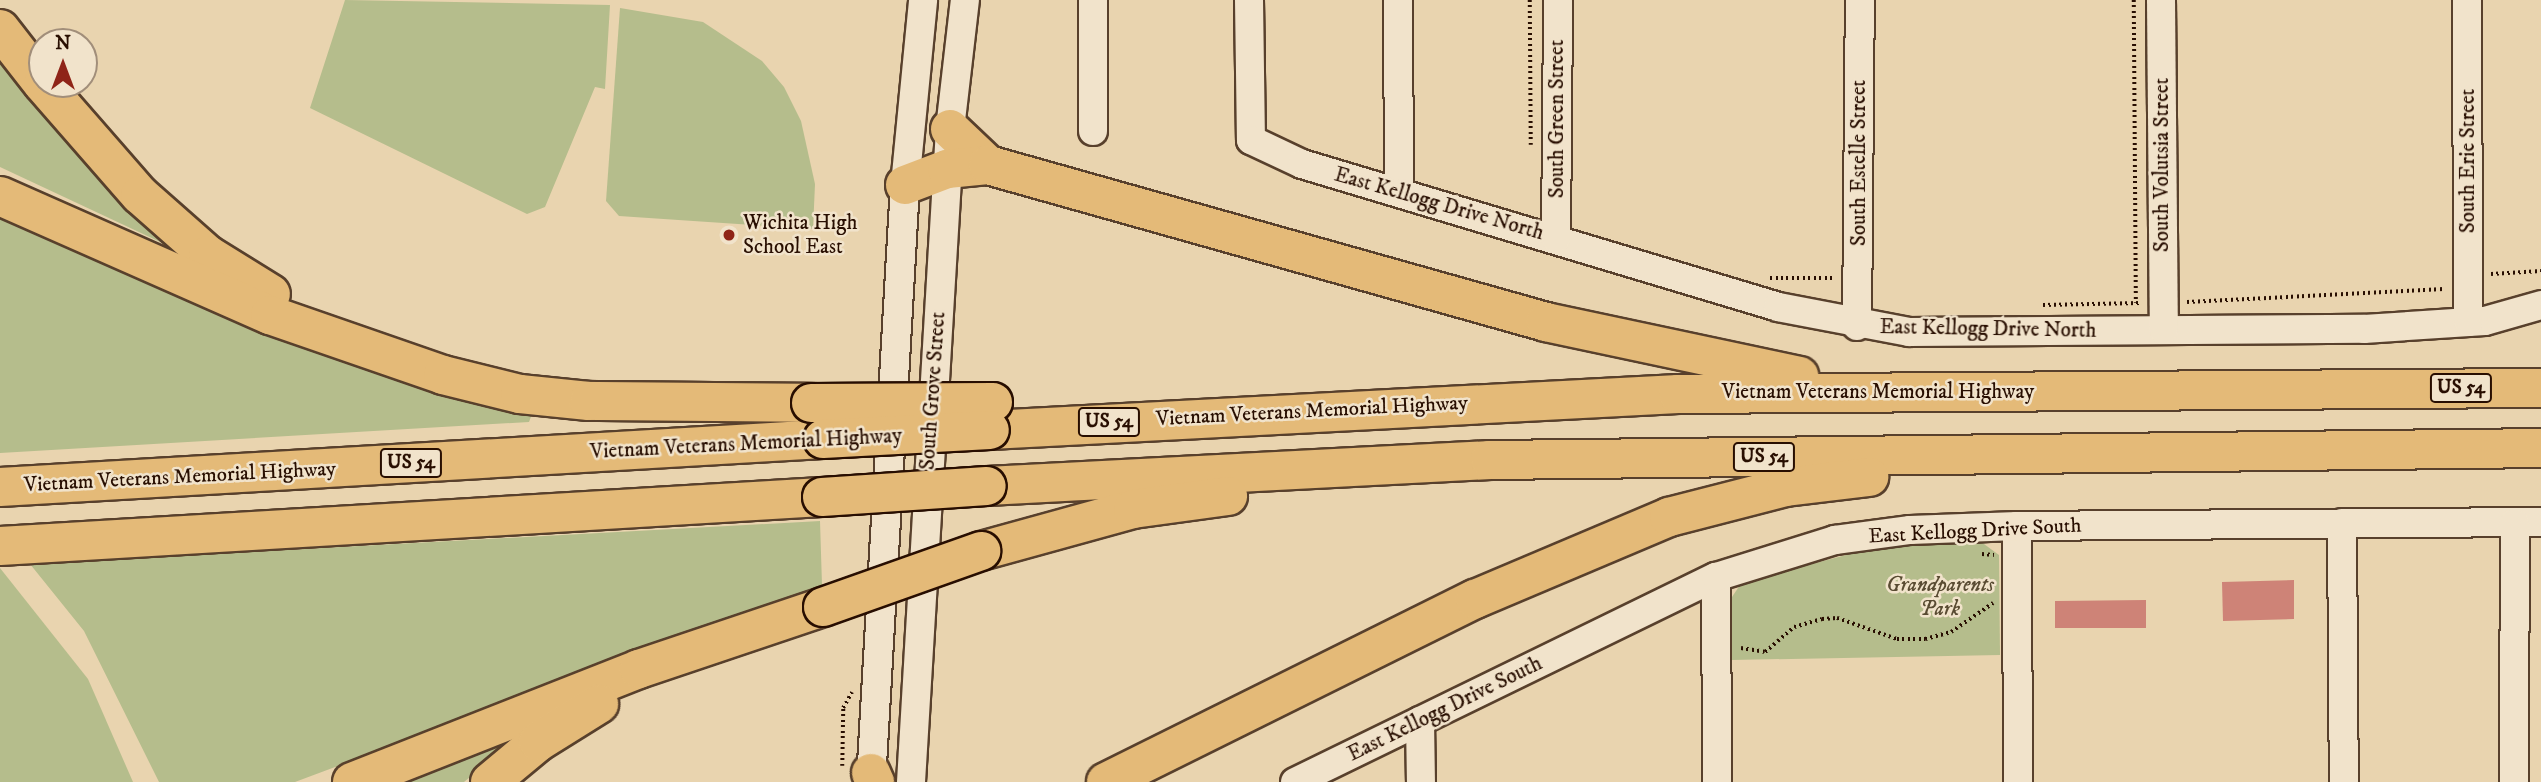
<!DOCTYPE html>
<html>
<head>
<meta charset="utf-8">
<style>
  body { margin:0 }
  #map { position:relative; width:2541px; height:782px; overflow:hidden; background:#e9d4af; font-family:"IM FELL DW Pica",serif }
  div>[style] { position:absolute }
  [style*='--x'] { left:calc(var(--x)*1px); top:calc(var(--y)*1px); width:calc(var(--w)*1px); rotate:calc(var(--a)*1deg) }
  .green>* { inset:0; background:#b5bd8c }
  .building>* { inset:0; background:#ce8377 }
  .path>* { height:3.5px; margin-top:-1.75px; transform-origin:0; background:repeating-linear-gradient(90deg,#280e01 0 2px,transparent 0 5.5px) }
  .roads { filter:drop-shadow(2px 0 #58402c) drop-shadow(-2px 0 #58402c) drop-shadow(0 2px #58402c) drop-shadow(0 -2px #58402c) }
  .minor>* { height:28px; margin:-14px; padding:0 14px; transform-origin:14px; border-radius:14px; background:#f1e3cb }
  .highway>* { height:38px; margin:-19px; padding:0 19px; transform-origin:19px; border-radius:19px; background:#e4ba78 }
  .bridges { filter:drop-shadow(2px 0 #280e01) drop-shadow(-2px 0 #280e01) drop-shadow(0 2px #280e01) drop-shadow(0 -2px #280e01) }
  .highway-bridge>* { height:38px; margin:-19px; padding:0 19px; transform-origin:19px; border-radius:19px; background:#e4ba78 }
  .dots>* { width:19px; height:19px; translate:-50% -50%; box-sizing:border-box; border:4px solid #f1e3cb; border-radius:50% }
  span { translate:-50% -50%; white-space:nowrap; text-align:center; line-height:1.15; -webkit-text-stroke:5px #f1e3cb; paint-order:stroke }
  .shield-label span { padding:2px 5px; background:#f1e3cb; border:2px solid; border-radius:5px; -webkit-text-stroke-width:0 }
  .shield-label { font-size:19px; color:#280e01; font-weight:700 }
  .street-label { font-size:21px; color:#280e01 }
  .poi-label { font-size:21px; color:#280e01 }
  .left { translate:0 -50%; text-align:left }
  .park-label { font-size:21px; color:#594b32; font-style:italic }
  .north { position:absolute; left:28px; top:28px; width:70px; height:70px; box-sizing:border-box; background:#f1e3cb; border:2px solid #a18e7a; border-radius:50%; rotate:0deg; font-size:19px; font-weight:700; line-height:28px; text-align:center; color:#280e01 }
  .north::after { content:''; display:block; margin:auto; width:24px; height:32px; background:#8f2418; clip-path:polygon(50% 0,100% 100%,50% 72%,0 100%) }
</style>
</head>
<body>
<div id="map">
  <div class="green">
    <div style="clip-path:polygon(345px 0,610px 5px,605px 89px,595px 87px,545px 207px,527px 214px,310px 108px)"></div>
    <div style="clip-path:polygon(620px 8px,703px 22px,762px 61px,784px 87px,801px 121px,815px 184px,813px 229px,619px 216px,606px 201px)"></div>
    <div style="clip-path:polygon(0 49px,188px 255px,0 167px)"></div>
    <div style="clip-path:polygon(0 210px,380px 375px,532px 414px,529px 422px,0 453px)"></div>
    <div style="clip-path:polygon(820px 521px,822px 585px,295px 782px,159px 782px,84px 631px,30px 564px)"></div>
    <div style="clip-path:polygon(1973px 536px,1999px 555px,2000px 655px,1732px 660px,1732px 597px,1742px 582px,1877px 547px)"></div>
    <div style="clip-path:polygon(0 568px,88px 679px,133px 782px,0 782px)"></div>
    <div style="clip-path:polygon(507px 736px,512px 742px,464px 782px,386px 782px)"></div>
  </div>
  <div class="building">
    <div style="clip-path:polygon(2294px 580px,2294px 619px,2223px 621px,2222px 582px)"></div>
    <div style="clip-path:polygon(2146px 600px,2146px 628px,2055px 628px,2055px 601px)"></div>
  </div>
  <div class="path">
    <div style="--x:1530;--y:0;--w:145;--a:89.6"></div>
    <div style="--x:2134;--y:0;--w:303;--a:89.6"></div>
    <div style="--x:2491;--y:274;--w:50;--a:-3.4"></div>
    <div style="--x:1770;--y:278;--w:66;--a:0"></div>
    <div style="--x:2187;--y:302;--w:257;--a:-2.9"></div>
    <div style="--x:2043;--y:305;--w:97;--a:-1.2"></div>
    <div style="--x:1982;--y:554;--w:12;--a:5"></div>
    <div style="--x:1741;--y:648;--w:24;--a:9"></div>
    <div style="--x:1765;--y:652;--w:38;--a:-41"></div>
    <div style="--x:1794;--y:627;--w:29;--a:-16"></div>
    <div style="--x:1822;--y:619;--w:15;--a:-4"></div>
    <div style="--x:1837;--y:618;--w:64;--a:19.3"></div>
    <div style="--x:1897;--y:639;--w:28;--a:0"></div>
    <div style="--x:1925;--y:639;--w:27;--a:-15"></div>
    <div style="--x:1951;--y:632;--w:51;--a:-34.6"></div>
    <div style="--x:842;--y:766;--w:58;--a:-89"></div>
    <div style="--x:843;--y:708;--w:18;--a:-61"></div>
  </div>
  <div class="roads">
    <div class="minor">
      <div style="--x:1093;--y:0;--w:131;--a:90"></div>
      <div style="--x:1249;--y:0;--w:140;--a:89.2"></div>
      <div style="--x:1251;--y:140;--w:56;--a:25.2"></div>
      <div style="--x:1302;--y:164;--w:497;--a:16.7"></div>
      <div style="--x:1778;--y:307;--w:133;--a:10.8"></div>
      <div style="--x:1909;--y:332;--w:455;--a:-0.4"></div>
      <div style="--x:2364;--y:329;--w:121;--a:-3.8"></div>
      <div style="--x:2485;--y:321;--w:58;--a:-15.9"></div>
      <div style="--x:1398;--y:0;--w:192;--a:89.7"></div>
      <div style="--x:2161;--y:0;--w:330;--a:89.5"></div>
      <div style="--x:2467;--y:0;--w:322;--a:89.8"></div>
      <div style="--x:1556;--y:238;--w:238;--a:-89.5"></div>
      <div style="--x:1857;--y:326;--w:326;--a:-89.5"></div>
      <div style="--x:2342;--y:523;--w:259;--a:89.6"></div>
      <div style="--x:2017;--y:526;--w:256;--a:89.8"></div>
      <div style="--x:1716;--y:577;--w:205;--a:89.7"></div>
      <div style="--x:1420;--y:721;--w:61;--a:89.1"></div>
      <div style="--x:871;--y:782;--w:598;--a:-86.74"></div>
      <div style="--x:905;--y:185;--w:186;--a:-84.4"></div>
      <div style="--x:911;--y:782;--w:654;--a:-86.58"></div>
      <div style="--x:950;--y:129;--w:130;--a:-83.4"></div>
      <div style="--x:1295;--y:782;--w:468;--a:-26"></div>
      <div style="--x:1716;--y:577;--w:125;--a:-17.3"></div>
      <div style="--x:1835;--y:540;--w:76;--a:-7.6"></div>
      <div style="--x:1910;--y:530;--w:107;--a:-2.1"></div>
      <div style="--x:2017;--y:526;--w:524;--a:-0.44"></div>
      <div style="--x:2514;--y:782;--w:259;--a:-89.8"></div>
    </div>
    <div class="highway">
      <div style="--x:0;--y:29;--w:68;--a:52.1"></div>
      <div style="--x:43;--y:84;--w:147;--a:48.9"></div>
      <div style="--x:140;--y:195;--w:91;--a:41.4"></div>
      <div style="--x:208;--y:255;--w:74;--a:31.8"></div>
      <div style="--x:950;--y:129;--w:52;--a:43.5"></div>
      <div style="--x:905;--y:185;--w:45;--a:-20.9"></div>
      <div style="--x:947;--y:169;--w:41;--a:-5.6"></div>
      <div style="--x:988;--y:165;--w:580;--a:15.71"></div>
      <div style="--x:1546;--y:322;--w:259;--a:12"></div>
      <div style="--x:0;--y:196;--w:295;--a:23.8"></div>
      <div style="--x:270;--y:315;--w:183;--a:19.1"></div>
      <div style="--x:443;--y:375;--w:79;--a:13.9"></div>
      <div style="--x:520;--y:394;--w:69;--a:5.8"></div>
      <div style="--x:589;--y:401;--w:222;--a:0.5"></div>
      <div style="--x:990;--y:430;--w:689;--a:-3"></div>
      <div style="--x:1678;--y:394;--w:863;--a:-0.4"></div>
      <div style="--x:987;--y:486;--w:504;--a:-2.96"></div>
      <div style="--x:1490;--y:460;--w:1051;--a:-0.65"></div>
      <div style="--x:0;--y:487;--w:824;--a:-3.34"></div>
      <div style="--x:0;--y:546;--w:823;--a:-3.41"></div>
      <div style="--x:981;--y:551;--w:158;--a:-15.4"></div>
      <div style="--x:1133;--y:509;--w:96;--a:-7.8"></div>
      <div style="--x:871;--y:773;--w:10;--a:66"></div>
      <div style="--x:352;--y:782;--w:308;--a:-21.5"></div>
      <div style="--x:639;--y:669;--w:194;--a:-18.6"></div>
      <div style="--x:490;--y:782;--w:62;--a:-39.8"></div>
      <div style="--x:538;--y:742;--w:72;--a:-31.9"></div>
      <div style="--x:1106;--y:782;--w:412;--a:-26.4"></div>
      <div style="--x:1475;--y:599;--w:211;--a:-22.9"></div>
      <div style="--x:1669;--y:517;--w:121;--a:-14.4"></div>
      <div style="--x:1786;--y:487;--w:84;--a:-6.9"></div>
    </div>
  </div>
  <div class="bridges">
    <div class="highway-bridge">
      <div style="--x:811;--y:403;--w:182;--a:-0.3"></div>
      <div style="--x:823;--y:439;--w:167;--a:-3.1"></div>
      <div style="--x:822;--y:497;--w:165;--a:-3.8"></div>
      <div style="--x:823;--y:607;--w:168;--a:-19.5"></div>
    </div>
  </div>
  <div class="dots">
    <div style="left:729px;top:235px;background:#8f2418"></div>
  </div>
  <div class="shield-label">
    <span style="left:2461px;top:388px">US 54</span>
    <span style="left:1109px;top:422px">US 54</span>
    <span style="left:1764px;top:457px">US 54</span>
    <span style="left:411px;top:463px">US 54</span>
  </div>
  <div class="street-label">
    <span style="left:1557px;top:119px;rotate:-90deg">South Green Street</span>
    <span style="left:2468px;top:161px;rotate:-90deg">South Erie Street</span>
    <span style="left:1859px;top:163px;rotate:-90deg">South Estelle Street</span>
    <span style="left:2162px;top:165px;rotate:-90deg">South Volutsia Street</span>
    <span style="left:1439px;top:204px;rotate:16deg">East Kellogg Drive North</span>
    <span style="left:1988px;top:329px;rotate:1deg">East Kellogg Drive North</span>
    <span style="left:933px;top:391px;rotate:-86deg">South Grove Street</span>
    <span style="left:1878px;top:392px">Vietnam Veterans Memorial Highway</span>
    <span style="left:1312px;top:411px;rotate:-3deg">Vietnam Veterans Memorial Highway</span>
    <span style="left:746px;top:444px;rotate:-3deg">Vietnam Veterans Memorial Highway</span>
    <span style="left:180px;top:477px;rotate:-3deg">Vietnam Veterans Memorial Highway</span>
    <span style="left:1975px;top:531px;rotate:-3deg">East Kellogg Drive South</span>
    <span style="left:1445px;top:709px;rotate:-26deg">East Kellogg Drive South</span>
  </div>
  <div class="poi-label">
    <span class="left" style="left:743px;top:235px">Wichita High<br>School East</span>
  </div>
  <div class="park-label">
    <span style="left:1940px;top:597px">Grandparents<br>Park</span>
  </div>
  <div class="north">N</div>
</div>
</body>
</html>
